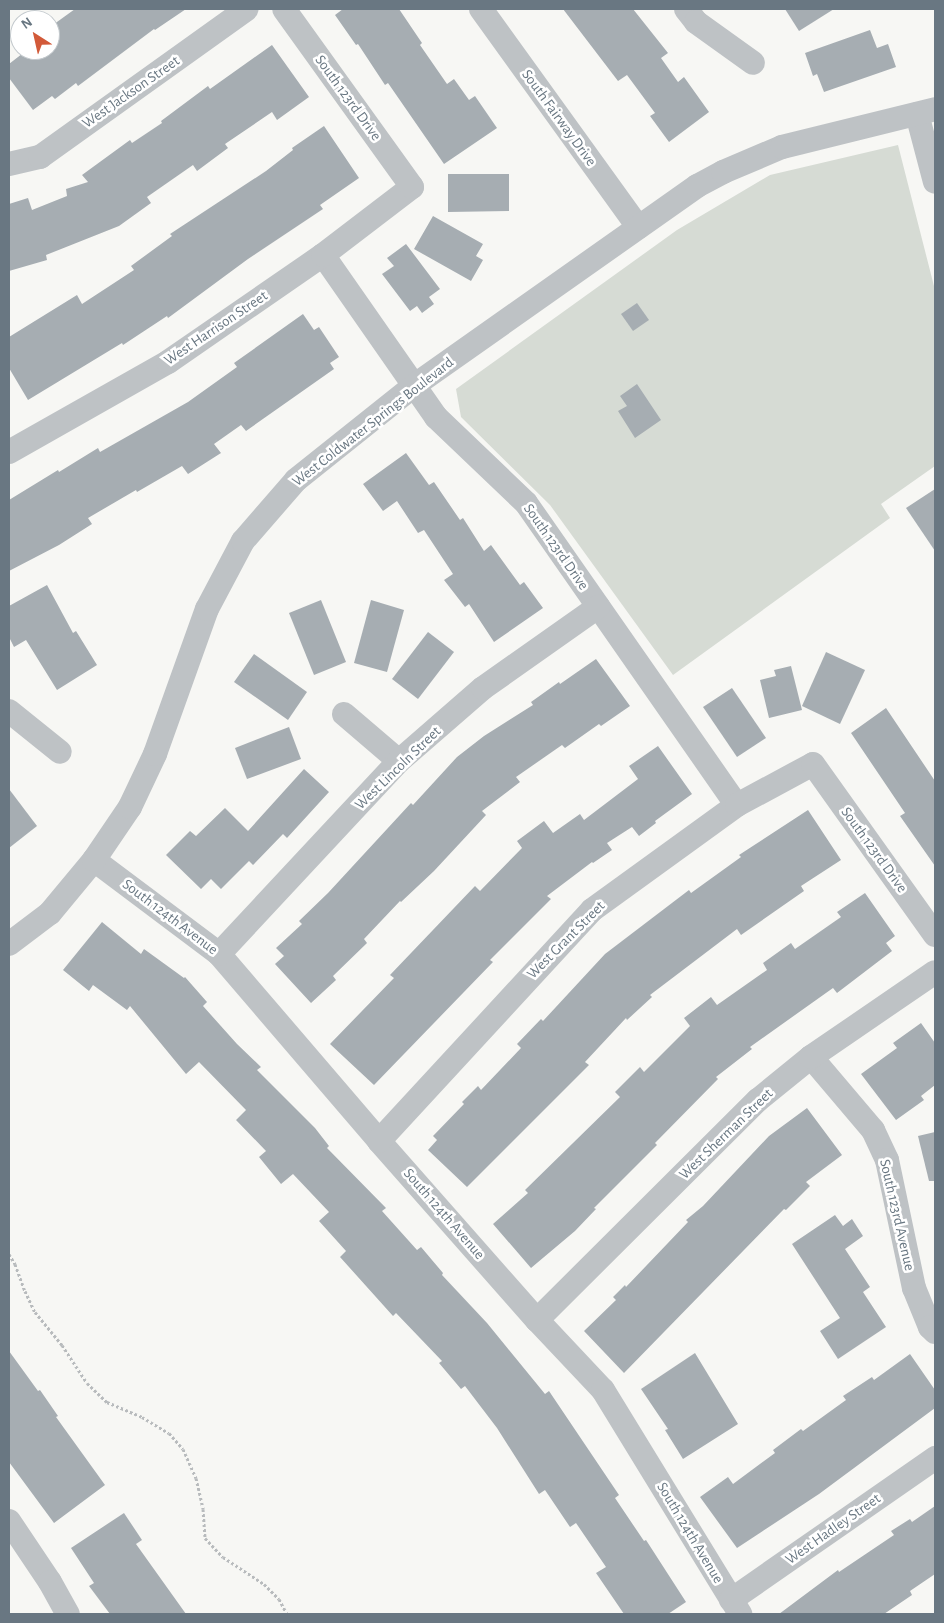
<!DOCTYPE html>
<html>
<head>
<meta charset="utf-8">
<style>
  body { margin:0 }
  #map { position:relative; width:944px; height:1623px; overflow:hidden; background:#f7f7f4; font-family:"Alegreya Sans",sans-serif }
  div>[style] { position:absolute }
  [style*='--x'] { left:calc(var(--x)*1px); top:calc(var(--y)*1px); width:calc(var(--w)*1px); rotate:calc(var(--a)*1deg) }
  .green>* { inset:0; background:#d6dbd4 }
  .building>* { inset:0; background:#a6adb2 }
  .path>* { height:3px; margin-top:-1.5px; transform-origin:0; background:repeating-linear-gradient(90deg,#b8bbbd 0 2.5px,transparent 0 5px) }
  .minor>* { height:24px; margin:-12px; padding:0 12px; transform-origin:12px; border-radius:12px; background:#bec2c5 }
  span { translate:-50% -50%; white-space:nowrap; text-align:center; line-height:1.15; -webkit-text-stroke:5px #fff; paint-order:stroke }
  .street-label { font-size:15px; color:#697782 }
  .frame { position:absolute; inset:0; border:10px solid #697782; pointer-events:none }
  .north { position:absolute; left:10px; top:10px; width:50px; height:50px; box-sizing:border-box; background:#fff; border:1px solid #c3c9cd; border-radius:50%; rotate:325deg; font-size:14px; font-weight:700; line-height:20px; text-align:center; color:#697782 }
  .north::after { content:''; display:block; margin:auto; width:18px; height:22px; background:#d25a39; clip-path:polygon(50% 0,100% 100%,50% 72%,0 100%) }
</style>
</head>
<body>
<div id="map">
  <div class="green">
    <div style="clip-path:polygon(898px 145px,935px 290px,935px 466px,881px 504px,890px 518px,673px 675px,550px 505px,461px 417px,456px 389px,677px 230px,770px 175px)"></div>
  </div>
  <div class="building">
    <div style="clip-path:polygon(75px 9px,186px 9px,155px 30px,154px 29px,78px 86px,76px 83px,55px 99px,52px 96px,33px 110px,9px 78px,9px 64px,27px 50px,50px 50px,50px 27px)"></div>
    <div style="clip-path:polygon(343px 9px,399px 9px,422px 43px,420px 45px,447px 84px,454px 79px,469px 100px,475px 96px,497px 128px,444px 164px,388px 83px,385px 85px,358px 44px,356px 45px,335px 15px)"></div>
    <div style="clip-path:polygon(563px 9px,633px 9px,668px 53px,661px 58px,678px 82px,684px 77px,709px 112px,669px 142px,650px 116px,655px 113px,627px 75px,618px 81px)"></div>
    <div style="clip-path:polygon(785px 9px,834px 9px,799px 31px)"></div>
    <div style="clip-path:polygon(870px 30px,877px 48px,888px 44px,896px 67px,824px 92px,817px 74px,813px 76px,805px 53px)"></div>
    <div style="clip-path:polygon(272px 45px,309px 97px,277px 120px,272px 112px,225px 144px,228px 148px,197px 171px,193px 165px,147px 197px,151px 203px,119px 226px,46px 255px,47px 260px,9px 271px,9px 204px,28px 198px,32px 210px,67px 196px,66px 189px,88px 182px,82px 175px,130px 140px,132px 143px,162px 123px,161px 121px,208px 86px,210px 89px)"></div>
    <div style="clip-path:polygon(324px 126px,359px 178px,320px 205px,323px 209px,248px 259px,168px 318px,167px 316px,123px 345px,122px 343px,28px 400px,9px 368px,9px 337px,77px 295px,82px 304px,134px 270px,131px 266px,172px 236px,170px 234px,266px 171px,293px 150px,292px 148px)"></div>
    <div style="clip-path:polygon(448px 174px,509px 174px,509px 211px,448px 212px)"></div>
    <div style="clip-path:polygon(433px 216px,483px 244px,476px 256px,483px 260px,471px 281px,414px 249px)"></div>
    <div style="clip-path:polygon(406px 244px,440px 289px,429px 297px,434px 304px,422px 313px,417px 306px,410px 311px,382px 274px,394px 266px,387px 258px)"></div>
    <div style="clip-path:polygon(637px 303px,649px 320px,633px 331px,621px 314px)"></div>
    <div style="clip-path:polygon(303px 314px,314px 330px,319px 327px,339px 357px,330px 363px,334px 369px,246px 431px,241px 425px,214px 444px,221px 453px,188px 474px,182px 466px,137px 492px,136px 490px,88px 518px,92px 524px,59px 545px,9px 571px,9px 500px,58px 470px,59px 472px,98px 448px,100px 452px,188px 402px,237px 367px,234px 363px)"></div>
    <div style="clip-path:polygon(637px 384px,661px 420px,635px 438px,618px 411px,627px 406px,620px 396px)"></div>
    <div style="clip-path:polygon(406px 453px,429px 485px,434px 482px,460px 520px,463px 518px,484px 551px,491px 545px,520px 585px,524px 582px,543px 608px,494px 642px,469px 604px,465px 607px,444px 580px,453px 574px,424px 530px,418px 533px,397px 501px,383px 511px,363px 484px)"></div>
    <div style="clip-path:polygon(935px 489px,935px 551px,906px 508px)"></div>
    <div style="clip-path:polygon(47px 585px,73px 633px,76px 631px,97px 665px,57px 690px,26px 640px,14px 647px,9px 637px,9px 606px)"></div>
    <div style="clip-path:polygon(321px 600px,346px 662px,314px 675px,289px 613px)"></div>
    <div style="clip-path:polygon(371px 600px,404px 610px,387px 672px,354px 663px)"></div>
    <div style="clip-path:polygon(428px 632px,454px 652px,418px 699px,392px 679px)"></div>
    <div style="clip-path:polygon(826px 652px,865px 670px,840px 724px,802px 706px)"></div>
    <div style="clip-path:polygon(254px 654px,307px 692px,288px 720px,234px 682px)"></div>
    <div style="clip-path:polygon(596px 659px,630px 706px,601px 726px,599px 724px,565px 748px,562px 745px,516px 777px,520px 782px,482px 811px,486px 815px,434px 871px,401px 902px,400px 901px,364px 939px,367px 943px,333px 976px,336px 980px,311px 1003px,275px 964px,284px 956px,276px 948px,302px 924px,299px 921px,328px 893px,411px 803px,413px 805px,457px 757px,484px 736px,533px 705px,531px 702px,559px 682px,560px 684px)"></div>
    <div style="clip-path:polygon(791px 666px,802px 710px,769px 718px,760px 680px,776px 676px,774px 670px)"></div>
    <div style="clip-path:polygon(732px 688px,766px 738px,737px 757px,703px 707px)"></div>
    <div style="clip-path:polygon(886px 708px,935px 781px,935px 866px,900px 816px,905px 813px,851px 733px)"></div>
    <div style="clip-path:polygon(289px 727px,301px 759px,247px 779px,235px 748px)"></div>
    <div style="clip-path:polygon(658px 746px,692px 794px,655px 821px,656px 823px,639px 836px,632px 827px,607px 843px,612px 850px,593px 863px,592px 862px,547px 896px,551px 899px,490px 960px,493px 962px,374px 1085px,330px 1044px,394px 978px,390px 975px,475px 886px,480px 891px,522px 848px,517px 841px,544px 821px,553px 833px,580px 814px,584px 820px,638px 779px,629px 766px)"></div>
    <div style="clip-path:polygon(304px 769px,329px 792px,287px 838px,283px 834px,253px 865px,249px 861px,221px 889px,211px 879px,201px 889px,166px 855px,190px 831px,196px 836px,225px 808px,248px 831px)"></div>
    <div style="clip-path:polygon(9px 789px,37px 826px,9px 848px)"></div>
    <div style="clip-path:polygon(808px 810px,841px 860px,801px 886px,804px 891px,741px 935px,737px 929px,650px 995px,652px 997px,627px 1020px,626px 1018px,585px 1062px,589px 1065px,467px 1187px,428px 1150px,437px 1140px,433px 1136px,464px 1104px,462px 1102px,478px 1086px,481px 1090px,521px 1048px,517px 1044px,541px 1019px,543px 1021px,605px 954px,689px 890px,691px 893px,741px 857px,739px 855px)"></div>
    <div style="clip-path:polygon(865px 893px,895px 936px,886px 943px,892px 951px,837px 993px,833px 988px,750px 1047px,752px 1049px,716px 1077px,718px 1079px,655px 1143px,657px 1145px,594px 1208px,596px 1209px,575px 1231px,531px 1268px,493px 1224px,528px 1193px,525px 1190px,620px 1097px,615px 1092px,640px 1067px,644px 1072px,690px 1026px,684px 1018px,711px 997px,717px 1005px,767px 970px,763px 963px,791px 943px,795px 949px,841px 917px,837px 912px)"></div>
    <div style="clip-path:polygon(102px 922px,141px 954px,144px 949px,184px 978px,185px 977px,207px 1002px,203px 1006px,237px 1044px,261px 1067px,257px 1070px,315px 1128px,329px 1146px,327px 1148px,386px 1208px,382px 1211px,417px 1250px,421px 1247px,443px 1273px,442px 1275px,487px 1323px,545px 1394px,549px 1391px,619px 1495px,615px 1498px,644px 1541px,646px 1540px,686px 1602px,668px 1614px,624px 1614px,596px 1573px,606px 1567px,576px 1523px,570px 1527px,545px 1490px,539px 1494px,497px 1428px,465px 1386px,461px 1389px,439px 1363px,442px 1361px,396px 1313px,393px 1316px,340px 1257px,346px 1251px,319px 1221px,329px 1212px,293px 1174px,281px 1184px,259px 1157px,266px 1151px,236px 1120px,246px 1110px,199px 1062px,186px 1074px,130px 1006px,127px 1010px,93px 985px,89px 991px,63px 970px)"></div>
    <div style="clip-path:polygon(921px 1023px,935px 1043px,935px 1085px,921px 1096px,924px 1100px,896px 1120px,861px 1074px,897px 1048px,893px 1043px)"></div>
    <div style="clip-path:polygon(807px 1108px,842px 1155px,806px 1182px,810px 1186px,786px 1210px,784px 1209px,624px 1373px,584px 1331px,616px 1300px,613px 1297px,625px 1285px,626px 1287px,688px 1222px,686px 1220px,703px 1206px,769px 1136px)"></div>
    <div style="clip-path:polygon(935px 1132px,935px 1181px,929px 1181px,918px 1136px)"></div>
    <div style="clip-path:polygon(835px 1215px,843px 1226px,852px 1219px,863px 1236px,845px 1249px,870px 1287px,863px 1292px,886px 1327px,838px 1359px,820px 1331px,840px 1318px,792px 1244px)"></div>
    <div style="clip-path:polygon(9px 1351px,38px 1391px,40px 1390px,58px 1416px,56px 1417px,105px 1485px,54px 1523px,9px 1462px)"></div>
    <div style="clip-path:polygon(695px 1353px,738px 1424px,683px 1459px,665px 1430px,668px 1429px,641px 1389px)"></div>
    <div style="clip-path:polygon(910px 1354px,935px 1390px,935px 1408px,819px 1494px,737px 1548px,700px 1497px,728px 1477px,733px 1484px,775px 1453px,773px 1450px,801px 1429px,803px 1431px,846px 1400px,843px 1396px,872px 1377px,874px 1380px)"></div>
    <div style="clip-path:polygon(935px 1506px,935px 1574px,910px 1591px,912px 1595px,884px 1614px,779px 1614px,838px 1570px,839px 1572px,894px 1535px,891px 1531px,910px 1519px,912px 1522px)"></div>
    <div style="clip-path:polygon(124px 1513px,142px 1540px,136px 1544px,186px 1614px,110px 1614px,89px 1586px,94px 1583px,71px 1548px)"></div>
  </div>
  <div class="path">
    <div style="--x:9;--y:1254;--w:12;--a:59"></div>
    <div style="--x:15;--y:1264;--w:29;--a:70"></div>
    <div style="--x:25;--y:1291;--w:23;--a:65"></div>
    <div style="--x:35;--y:1312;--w:43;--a:50.7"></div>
    <div style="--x:62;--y:1345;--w:45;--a:56.7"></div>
    <div style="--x:87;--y:1383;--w:28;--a:44"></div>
    <div style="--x:107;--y:1402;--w:38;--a:23"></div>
    <div style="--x:142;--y:1417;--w:31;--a:31"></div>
    <div style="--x:169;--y:1433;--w:21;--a:49"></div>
    <div style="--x:183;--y:1449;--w:32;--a:66"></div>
    <div style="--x:196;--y:1478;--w:32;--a:77"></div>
    <div style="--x:203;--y:1509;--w:29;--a:86"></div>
    <div style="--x:205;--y:1538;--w:26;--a:47"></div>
    <div style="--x:223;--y:1557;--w:49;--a:33.4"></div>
    <div style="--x:264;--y:1584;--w:21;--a:45"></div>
    <div style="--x:279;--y:1599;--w:17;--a:62"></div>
  </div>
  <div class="minor">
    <div style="--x:481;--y:9;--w:269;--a:54.2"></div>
    <div style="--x:686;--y:9;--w:16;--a:52"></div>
    <div style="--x:696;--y:22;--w:70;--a:35.7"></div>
    <div style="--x:917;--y:114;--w:70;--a:75.2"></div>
    <div style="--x:9;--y:164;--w:32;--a:-13"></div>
    <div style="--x:40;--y:157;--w:254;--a:-35.6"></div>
    <div style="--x:323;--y:255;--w:198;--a:55.1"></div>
    <div style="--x:436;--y:417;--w:124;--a:43.7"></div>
    <div style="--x:526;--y:503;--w:368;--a:55.1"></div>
    <div style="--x:9;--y:452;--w:183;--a:-29.5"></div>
    <div style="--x:168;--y:362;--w:188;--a:-34.6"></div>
    <div style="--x:323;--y:255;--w:112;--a:-37.4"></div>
    <div style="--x:412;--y:187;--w:219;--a:-125.7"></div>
    <div style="--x:9;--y:711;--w:65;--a:38.8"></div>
    <div style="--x:344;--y:714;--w:72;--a:40.5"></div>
    <div style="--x:94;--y:860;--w:156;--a:36.9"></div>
    <div style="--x:219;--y:954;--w:246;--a:49.4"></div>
    <div style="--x:379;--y:1141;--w:239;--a:48.6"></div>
    <div style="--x:537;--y:1320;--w:96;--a:46.7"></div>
    <div style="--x:603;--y:1390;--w:263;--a:58.5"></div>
    <div style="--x:9;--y:944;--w:51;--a:-37.1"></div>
    <div style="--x:50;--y:913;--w:69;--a:-50.3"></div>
    <div style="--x:94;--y:860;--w:64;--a:-55.8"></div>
    <div style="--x:130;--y:807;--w:59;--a:-64.7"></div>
    <div style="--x:155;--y:754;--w:154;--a:-70.3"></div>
    <div style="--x:207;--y:609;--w:77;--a:-62.1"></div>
    <div style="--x:243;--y:541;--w:81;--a:-49"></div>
    <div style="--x:296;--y:480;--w:152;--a:-38.6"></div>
    <div style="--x:415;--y:385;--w:345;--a:-35.2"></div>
    <div style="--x:697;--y:186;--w:30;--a:-28"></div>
    <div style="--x:723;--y:172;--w:64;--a:-23"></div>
    <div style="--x:782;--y:147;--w:158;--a:-13.9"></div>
    <div style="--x:219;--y:954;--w:264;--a:-47"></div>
    <div style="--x:399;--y:761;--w:111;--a:-41"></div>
    <div style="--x:483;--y:688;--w:141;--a:-35.2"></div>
    <div style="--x:811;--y:1057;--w:96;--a:49.7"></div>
    <div style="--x:873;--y:1130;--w:33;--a:65"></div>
    <div style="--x:887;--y:1160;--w:131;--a:78.1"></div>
    <div style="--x:914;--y:1288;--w:42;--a:67.7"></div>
    <div style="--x:930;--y:1327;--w:7;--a:45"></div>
    <div style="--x:379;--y:1141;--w:314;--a:-47.3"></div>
    <div style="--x:592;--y:910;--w:179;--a:-35.9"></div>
    <div style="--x:737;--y:805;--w:86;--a:-28.3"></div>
    <div style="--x:813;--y:764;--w:210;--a:54.5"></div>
    <div style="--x:537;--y:1320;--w:312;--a:-44.9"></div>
    <div style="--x:758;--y:1100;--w:68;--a:-39.1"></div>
    <div style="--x:811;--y:1057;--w:150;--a:-34.4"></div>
    <div style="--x:9;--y:1521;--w:73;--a:56.1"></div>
    <div style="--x:50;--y:1582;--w:37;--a:61"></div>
    <div style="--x:731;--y:1600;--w:249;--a:-34.8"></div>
  </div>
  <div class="street-label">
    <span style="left:131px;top:92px;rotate:-35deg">West Jackson Street</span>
    <span style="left:348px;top:98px;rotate:54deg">South 123rd Drive</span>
    <span style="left:559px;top:118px;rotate:54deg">South Fairway Drive</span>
    <span style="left:216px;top:328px;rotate:-34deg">West Harrison Street</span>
    <span style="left:373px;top:422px;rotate:-38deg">West Coldwater Springs Boulevard</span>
    <span style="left:556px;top:547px;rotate:55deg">South 123rd Drive</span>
    <span style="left:398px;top:768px;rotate:-44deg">West Lincoln Street</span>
    <span style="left:874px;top:850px;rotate:54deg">South 123rd Drive</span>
    <span style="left:170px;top:917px;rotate:37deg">South 124th Avenue</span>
    <span style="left:566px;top:940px;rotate:-45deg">West Grant Street</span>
    <span style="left:726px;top:1134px;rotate:-44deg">West Sherman Street</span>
    <span style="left:444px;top:1214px;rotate:49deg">South 124th Avenue</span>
    <span style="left:897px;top:1215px;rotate:77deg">South 123rd Avenue</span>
    <span style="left:833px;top:1529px;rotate:-35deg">West Hadley Street</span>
    <span style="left:690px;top:1533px;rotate:59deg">South 124th Avenue</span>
  </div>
  <div class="frame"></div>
  <div class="north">N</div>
</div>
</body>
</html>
